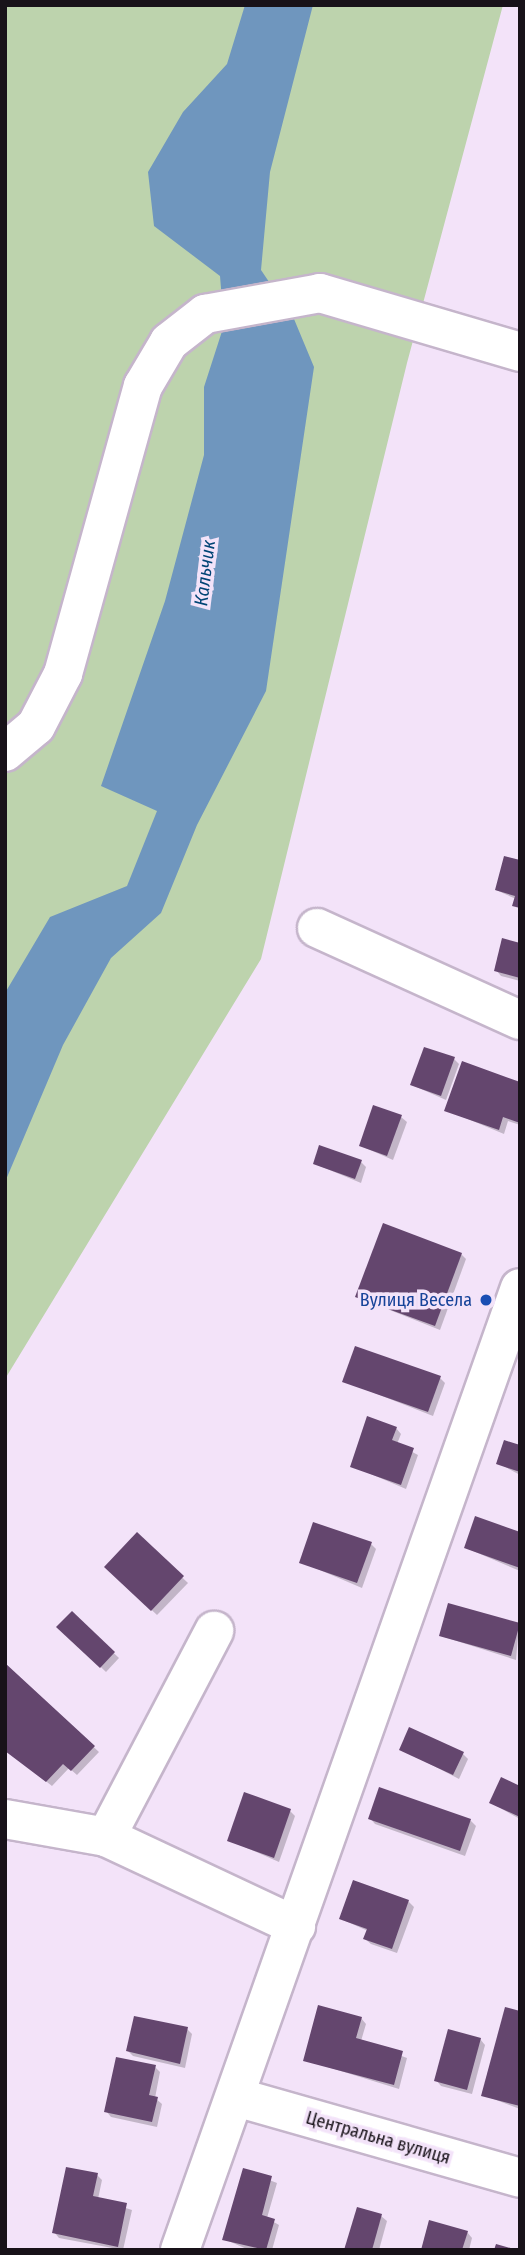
<!DOCTYPE html>
<html>
<head>
<meta charset="utf-8">
<style>
  body { margin:0 }
  #map { position:relative; width:525px; height:2255px; overflow:hidden; background:#f3e3f9; font-family:"Fira Sans Condensed",sans-serif }
  div>[style] { position:absolute }
  [style*='--x'] { left:calc(var(--x)*1px); top:calc(var(--y)*1px); width:calc(var(--w)*1px); rotate:calc(var(--a)*1deg) }
  .green>* { inset:0; background:#bdd3ad }
  .water>* { inset:0; background:#6f96be }
  .shadow>* { inset:0; background:#0003 }
  .building>* { inset:0; background:#64466e }
  .roads { filter:drop-shadow(2px 0 #c5b5cb) drop-shadow(-2px 0 #c5b5cb) drop-shadow(0 2px #c5b5cb) drop-shadow(0 -2px #c5b5cb) }
  .minor>* { height:38px; margin:-19px; padding:0 19px; transform-origin:19px; border-radius:19px; background:#fff }
  .dots>* { width:19px; height:19px; translate:-50% -50%; box-sizing:border-box; border:4px solid #f3e3f9; border-radius:50% }
  span { translate:-50% -50%; white-space:nowrap; text-align:center; line-height:1.15; -webkit-text-stroke:7px #f3e3f9; paint-order:stroke }
  .transit-label { font-size:18px; color:#164399 }
  .right { translate:-100% -50%; text-align:right }
  .street-label { font-size:18px; color:#181219 }
  .water-label { font-size:19px; color:#004475; font-style:italic }
  .frame { position:absolute; inset:0; border:7px solid #181219; pointer-events:none }
</style>
</head>
<body>
<div id="map">
  <div class="green">
    <div style="clip-path:polygon(5px 5px,503px 5px,407px 363px,261px 959px,5px 1379px)"></div>
  </div>
  <div class="water">
    <div style="clip-path:polygon(245px 5px,313px 5px,270px 172px,261px 270px,294px 319px,314px 367px,266px 691px,197px 825px,161px 913px,111px 958px,63px 1045px,5px 1182px,5px 993px,50px 917px,127px 886px,157px 811px,101px 786px,165px 601px,204px 455px,204px 387px,224px 325px,220px 276px,154px 226px,148px 172px,183px 112px,227px 64px)"></div>
  </div>
  <div class="shadow">
    <div style="clip-path:polygon(520px 862px,520px 910px,516px 899px,496px 890px)"></div>
    <div style="clip-path:polygon(520px 945px,520px 981px,501px 976px,496px 970px)"></div>
    <div style="clip-path:polygon(454px 1059px,459px 1064px,446px 1100px,412px 1085px)"></div>
    <div style="clip-path:polygon(520px 1084px,520px 1125px,508px 1121px,504px 1134px,446px 1110px)"></div>
    <div style="clip-path:polygon(401px 1117px,407px 1122px,393px 1160px,361px 1146px)"></div>
    <div style="clip-path:polygon(361px 1162px,366px 1167px,361px 1183px,315px 1164px)"></div>
    <div style="clip-path:polygon(461px 1254px,466px 1259px,440px 1330px,357px 1297px)"></div>
    <div style="clip-path:polygon(440px 1378px,445px 1383px,433px 1416px,344px 1381px)"></div>
    <div style="clip-path:polygon(396px 1428px,401px 1434px,397px 1444px,418px 1455px,406px 1489px,352px 1466px)"></div>
    <div style="clip-path:polygon(520px 1447px,520px 1475px,498px 1463px)"></div>
    <div style="clip-path:polygon(520px 1534px,520px 1571px,466px 1548px)"></div>
    <div style="clip-path:polygon(137px 1535px,188px 1583px,157px 1615px,106px 1567px)"></div>
    <div style="clip-path:polygon(371px 1544px,376px 1549px,362px 1588px,301px 1562px)"></div>
    <div style="clip-path:polygon(72px 1614px,119px 1658px,106px 1672px,59px 1627px)"></div>
    <div style="clip-path:polygon(519px 1625px,516px 1660px,441px 1636px)"></div>
    <div style="clip-path:polygon(5px 1665px,99px 1752px,77px 1775px,69px 1768px,52px 1786px,5px 1749px)"></div>
    <div style="clip-path:polygon(401px 1749px,463px 1754px,468px 1759px,459px 1779px)"></div>
    <div style="clip-path:polygon(520px 1788px,520px 1819px,491px 1803px)"></div>
    <div style="clip-path:polygon(380px 1789px,471px 1821px,476px 1826px,465px 1856px,375px 1824px,370px 1818px)"></div>
    <div style="clip-path:polygon(290px 1811px,295px 1816px,279px 1862px,229px 1840px)"></div>
    <div style="clip-path:polygon(408px 1901px,414px 1907px,397px 1953px,371px 1944px,365px 1939px,368px 1931px,341px 1919px)"></div>
    <div style="clip-path:polygon(520px 2012px,520px 2109px,483px 2095px)"></div>
    <div style="clip-path:polygon(361px 2018px,366px 2024px,361px 2041px,407px 2058px,399px 2089px,305px 2060px)"></div>
    <div style="clip-path:polygon(187px 2029px,192px 2034px,185px 2068px,133px 2056px,128px 2051px)"></div>
    <div style="clip-path:polygon(480px 2039px,485px 2045px,472px 2094px,441px 2086px,436px 2080px)"></div>
    <div style="clip-path:polygon(155px 2067px,160px 2072px,155px 2098px,162px 2104px,157px 2127px,111px 2117px,106px 2111px)"></div>
    <div style="clip-path:polygon(244px 2170px,277px 2183px,267px 2218px,279px 2225px,272px 2250px,249px 2250px,224px 2239px)"></div>
    <div style="clip-path:polygon(97px 2175px,102px 2180px,98px 2199px,132px 2210px,123px 2250px,59px 2238px,54px 2232px)"></div>
    <div style="clip-path:polygon(381px 2216px,387px 2221px,379px 2250px,346px 2250px)"></div>
    <div style="clip-path:polygon(467px 2232px,472px 2238px,469px 2250px,423px 2250px)"></div>
  </div>
  <div class="building">
    <div style="clip-path:polygon(504px 856px,520px 860px,520px 908px,512px 906px,515px 896px,495px 890px)"></div>
    <div style="clip-path:polygon(502px 938px,520px 943px,520px 978px,494px 971px)"></div>
    <div style="clip-path:polygon(424px 1047px,455px 1057px,441px 1096px,410px 1085px)"></div>
    <div style="clip-path:polygon(462px 1061px,520px 1082px,520px 1123px,503px 1117px,499px 1130px,444px 1111px)"></div>
    <div style="clip-path:polygon(373px 1105px,402px 1115px,387px 1156px,359px 1146px)"></div>
    <div style="clip-path:polygon(319px 1145px,362px 1160px,355px 1179px,313px 1164px)"></div>
    <div style="clip-path:polygon(383px 1223px,462px 1253px,435px 1326px,355px 1297px)"></div>
    <div style="clip-path:polygon(355px 1346px,441px 1376px,428px 1412px,342px 1382px)"></div>
    <div style="clip-path:polygon(367px 1416px,397px 1427px,392px 1440px,414px 1448px,401px 1485px,350px 1467px)"></div>
    <div style="clip-path:polygon(504px 1440px,520px 1445px,520px 1472px,496px 1464px)"></div>
    <div style="clip-path:polygon(475px 1516px,520px 1532px,520px 1568px,464px 1548px)"></div>
    <div style="clip-path:polygon(313px 1522px,372px 1542px,357px 1583px,299px 1563px)"></div>
    <div style="clip-path:polygon(137px 1532px,184px 1576px,151px 1611px,104px 1567px)"></div>
    <div style="clip-path:polygon(448px 1603px,520px 1623px,511px 1656px,439px 1636px)"></div>
    <div style="clip-path:polygon(72px 1611px,115px 1652px,100px 1668px,56px 1627px)"></div>
    <div style="clip-path:polygon(5px 1663px,95px 1746px,71px 1771px,63px 1764px,46px 1782px,5px 1751px)"></div>
    <div style="clip-path:polygon(409px 1727px,464px 1752px,453px 1775px,399px 1750px)"></div>
    <div style="clip-path:polygon(501px 1777px,520px 1786px,520px 1817px,489px 1803px)"></div>
    <div style="clip-path:polygon(379px 1787px,471px 1819px,460px 1851px,368px 1819px)"></div>
    <div style="clip-path:polygon(244px 1792px,291px 1809px,274px 1858px,227px 1841px)"></div>
    <div style="clip-path:polygon(353px 1880px,409px 1900px,392px 1949px,363px 1939px,367px 1929px,339px 1919px)"></div>
    <div style="clip-path:polygon(318px 2005px,362px 2017px,356px 2038px,403px 2051px,394px 2085px,303px 2061px)"></div>
    <div style="clip-path:polygon(505px 2007px,520px 2011px,520px 2106px,481px 2096px)"></div>
    <div style="clip-path:polygon(134px 2016px,188px 2027px,180px 2064px,126px 2051px)"></div>
    <div style="clip-path:polygon(448px 2029px,481px 2038px,467px 2090px,434px 2081px)"></div>
    <div style="clip-path:polygon(116px 2057px,156px 2065px,149px 2095px,158px 2097px,152px 2122px,104px 2112px)"></div>
    <div style="clip-path:polygon(66px 2167px,98px 2173px,93px 2196px,127px 2203px,118px 2247px,52px 2233px)"></div>
    <div style="clip-path:polygon(243px 2168px,272px 2176px,262px 2215px,275px 2219px,266px 2250px,222px 2240px)"></div>
    <div style="clip-path:polygon(357px 2207px,382px 2214px,372px 2250px,344px 2250px)"></div>
    <div style="clip-path:polygon(429px 2220px,468px 2231px,462px 2250px,421px 2250px)"></div>
    <div style="clip-path:polygon(496px 2244px,514px 2249px,514px 2250px,494px 2250px)"></div>
  </div>
  <div class="roads">
    <div class="minor">
      <div style="--x:5;--y:752;--w:40;--a:-40"></div>
      <div style="--x:36;--y:726;--w:59;--a:-62.6"></div>
      <div style="--x:63;--y:674;--w:299;--a:-74.5"></div>
      <div style="--x:143;--y:386;--w:51;--a:-59.4"></div>
      <div style="--x:169;--y:342;--w:46;--a:-37.9"></div>
      <div style="--x:205;--y:314;--w:117;--a:-10.3"></div>
      <div style="--x:320;--y:293;--w:209;--a:16.4"></div>
      <div style="--x:317;--y:928;--w:223;--a:24.4"></div>
      <div style="--x:5;--y:1819;--w:103;--a:10.1"></div>
      <div style="--x:106;--y:1837;--w:210;--a:25.1"></div>
      <div style="--x:106;--y:1837;--w:233;--a:-62.3"></div>
      <div style="--x:236;--y:2097;--w:295;--a:15.9"></div>
      <div style="--x:180;--y:2250;--w:1020;--a:-70.54"></div>
    </div>
  </div>
  <div class="dots">
    <div style="left:486px;top:1300px;background:#1a4fb4"></div>
  </div>
  <div class="transit-label">
    <span class="right" style="left:472px;top:1300px">Вулиця Весела</span>
  </div>
  <div class="street-label">
    <span style="left:378px;top:2138px;rotate:16deg">Центральна вулиця</span>
  </div>
  <div class="water-label">
    <span style="left:205px;top:573px;rotate:-83deg">Кальчик</span>
  </div>
  <div class="frame"></div>
</div>
</body>
</html>
